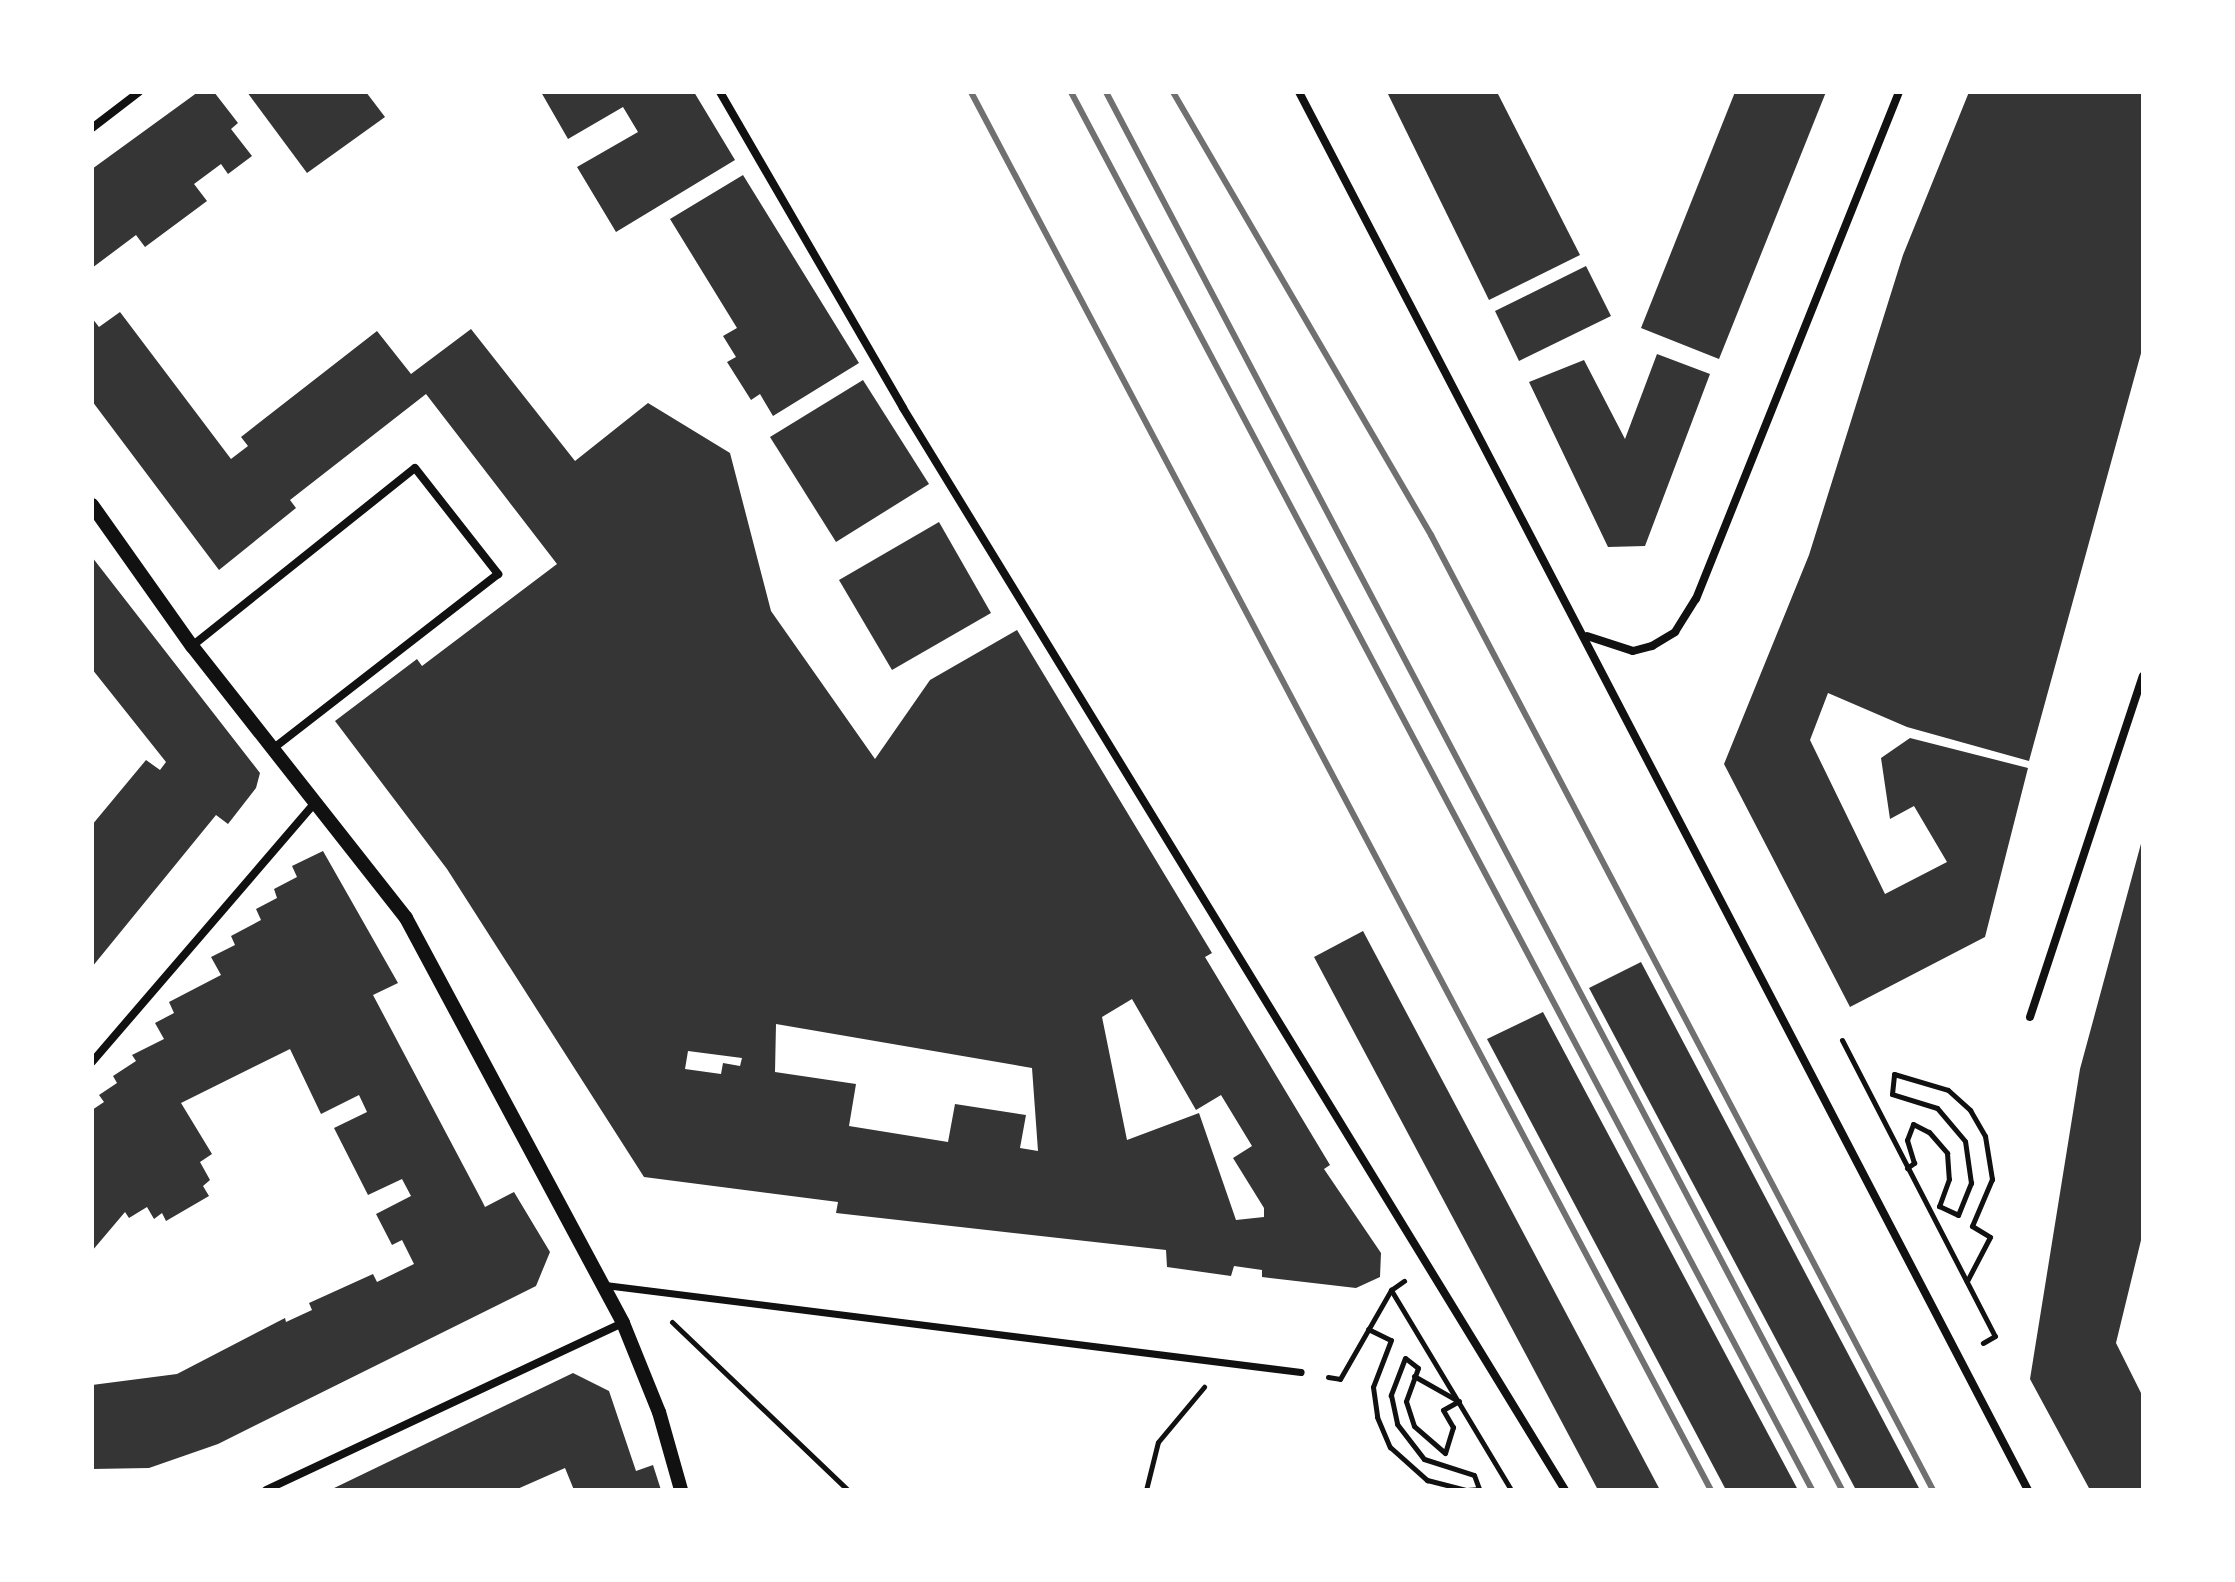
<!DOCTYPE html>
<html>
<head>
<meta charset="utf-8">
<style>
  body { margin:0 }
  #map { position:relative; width:2235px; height:1582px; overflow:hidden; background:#fff; font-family:"PT Sans",sans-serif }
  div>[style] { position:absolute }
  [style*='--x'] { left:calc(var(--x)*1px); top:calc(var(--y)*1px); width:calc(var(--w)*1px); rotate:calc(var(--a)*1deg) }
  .building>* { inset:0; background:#353535 }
  .path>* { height:5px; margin:-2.5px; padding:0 2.5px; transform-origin:2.5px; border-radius:2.5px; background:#111 }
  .pedestrian>* { height:7px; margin:-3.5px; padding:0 3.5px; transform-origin:3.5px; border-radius:3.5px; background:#111 }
  .minor>* { height:8px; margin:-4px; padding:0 4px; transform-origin:4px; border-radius:4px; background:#111 }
  .tertiary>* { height:14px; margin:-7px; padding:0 7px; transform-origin:7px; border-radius:7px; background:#111 }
  .rail>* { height:6px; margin:-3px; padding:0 3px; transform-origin:3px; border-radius:3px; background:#707070 }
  span { translate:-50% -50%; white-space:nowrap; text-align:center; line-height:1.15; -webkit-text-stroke:8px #fff; paint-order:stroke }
  .frame { position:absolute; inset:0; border:94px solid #fff; pointer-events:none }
</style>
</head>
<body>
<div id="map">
  <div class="building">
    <div style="clip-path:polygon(198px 92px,214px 92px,238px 123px,231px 129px,252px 156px,228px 174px,221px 164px,194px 184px,207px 201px,145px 247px,136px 235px,92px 268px,92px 169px)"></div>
    <div style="clip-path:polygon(247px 92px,366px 92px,385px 117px,307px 173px)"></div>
    <div style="clip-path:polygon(541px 92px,694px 92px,735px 160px,616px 232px,577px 167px,638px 132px,623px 107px,568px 139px)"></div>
    <div style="clip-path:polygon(1387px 92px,1497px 92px,1580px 255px,1489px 300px)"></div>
    <div style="clip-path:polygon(1735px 92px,1826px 92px,1719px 359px,1641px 328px)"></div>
    <div style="clip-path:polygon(1969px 92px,2143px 92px,2143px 346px,2029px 761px,1907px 727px,1828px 693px,1810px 740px,1885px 894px,1947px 862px,1914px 806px,1890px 819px,1881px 758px,1910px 738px,2028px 768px,1985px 937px,1850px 1007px,1724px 764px,1809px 555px,1903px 255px)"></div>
    <div style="clip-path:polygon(743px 175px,859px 363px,773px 416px,760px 394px,751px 400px,727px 362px,736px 357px,723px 336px,737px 328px,670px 219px)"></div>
    <div style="clip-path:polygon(1586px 266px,1611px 316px,1519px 361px,1495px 311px)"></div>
    <div style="clip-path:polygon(evenodd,120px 312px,231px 459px,248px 446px,241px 437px,377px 331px,411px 374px,471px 329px,575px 461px,648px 403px,730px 453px,771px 611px,875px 759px,930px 680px,1017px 630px,1212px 953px,1205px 957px,1330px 1165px,1324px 1169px,1381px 1253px,1380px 1277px,1356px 1288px,1262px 1277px,1262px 1270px,1234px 1266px,1231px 1276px,1167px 1267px,1166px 1250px,836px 1213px,838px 1202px,644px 1177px,447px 869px,335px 721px,417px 659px,422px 666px,557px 564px,426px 394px,290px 500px,296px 508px,219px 570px,92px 401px,92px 318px,99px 327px,120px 312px,1132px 999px,1196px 1110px,1221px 1095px,1252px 1146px,1233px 1158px,1264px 1208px,1264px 1217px,1236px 1220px,1199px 1113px,1127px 1140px,1102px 1017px,1132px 999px,120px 312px,776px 1024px,1032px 1068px,1038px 1151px,1020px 1148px,1026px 1115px,955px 1104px,948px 1142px,849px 1126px,856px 1084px,775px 1072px,776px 1024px,120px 312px,688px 1051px,742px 1058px,740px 1066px,723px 1063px,721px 1074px,685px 1069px,688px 1051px)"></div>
    <div style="clip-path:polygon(1657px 354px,1710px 374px,1645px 546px,1608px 547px,1529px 382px,1584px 360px,1625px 439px)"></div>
    <div style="clip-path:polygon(863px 380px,929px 484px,836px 542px,770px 437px)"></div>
    <div style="clip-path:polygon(939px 522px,991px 613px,892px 670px,839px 580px)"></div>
    <div style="clip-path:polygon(92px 557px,260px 773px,256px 788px,228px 824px,216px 815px,92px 967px,92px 825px,146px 760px,160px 770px,166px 762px,92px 669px)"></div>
    <div style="clip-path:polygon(2142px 840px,2143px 1232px,2116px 1343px,2143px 1397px,2143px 1490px,2090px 1490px,2030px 1379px,2080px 1069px)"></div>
    <div style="clip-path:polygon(323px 851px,398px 983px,373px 995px,481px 1199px,485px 1207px,514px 1192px,550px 1252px,536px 1286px,218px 1444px,149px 1468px,92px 1469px,92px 1385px,177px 1374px,285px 1318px,286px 1322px,312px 1310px,309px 1303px,373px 1274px,377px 1282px,414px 1264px,402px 1240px,392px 1245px,376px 1214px,411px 1196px,402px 1179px,368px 1195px,334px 1128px,367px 1112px,359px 1095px,321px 1114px,290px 1049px,181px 1103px,212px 1154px,200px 1162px,210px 1180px,203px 1186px,209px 1196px,166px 1221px,162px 1213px,154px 1219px,147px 1207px,129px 1218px,125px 1212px,92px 1251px,92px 1110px,104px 1102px,99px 1095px,117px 1083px,113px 1076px,136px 1061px,132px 1055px,164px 1039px,155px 1023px,174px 1013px,169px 1002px,221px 975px,211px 957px,235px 945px,231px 936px,261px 920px,256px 909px,277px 898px,274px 889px,297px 877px,292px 866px)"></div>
    <div style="clip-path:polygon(1363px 931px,1660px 1490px,1598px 1490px,1314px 957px)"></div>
    <div style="clip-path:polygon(1641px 962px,1920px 1490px,1856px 1490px,1589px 988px)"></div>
    <div style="clip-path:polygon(1543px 1012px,1798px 1490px,1726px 1490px,1487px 1039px)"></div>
    <div style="clip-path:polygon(573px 1373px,609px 1391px,636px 1471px,653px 1465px,661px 1490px,574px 1490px,565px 1468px,515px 1490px,330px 1490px)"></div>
  </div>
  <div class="path">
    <div style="--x:1842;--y:1040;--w:333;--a:62.7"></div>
    <div style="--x:1995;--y:1336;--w:14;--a:150"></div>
    <div style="--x:1907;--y:1168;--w:9;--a:-36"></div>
    <div style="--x:1914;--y:1163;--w:24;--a:-107"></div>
    <div style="--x:1907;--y:1140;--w:17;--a:-69"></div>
    <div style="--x:1913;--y:1124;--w:18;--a:27"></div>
    <div style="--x:1929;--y:1132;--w:28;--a:49"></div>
    <div style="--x:1947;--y:1153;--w:26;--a:86"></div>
    <div style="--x:1949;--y:1179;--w:29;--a:110"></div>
    <div style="--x:1939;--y:1206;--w:21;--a:25"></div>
    <div style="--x:1958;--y:1215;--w:35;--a:-68"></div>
    <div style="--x:1971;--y:1183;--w:42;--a:-98.1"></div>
    <div style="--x:1965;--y:1141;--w:43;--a:-130.3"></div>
    <div style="--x:1937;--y:1108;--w:47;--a:-162.7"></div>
    <div style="--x:1892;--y:1094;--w:20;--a:-84"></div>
    <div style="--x:1894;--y:1074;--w:56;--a:16.5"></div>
    <div style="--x:1948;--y:1090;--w:30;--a:42"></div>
    <div style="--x:1970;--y:1110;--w:30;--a:60"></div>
    <div style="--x:1985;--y:1136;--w:44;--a:80.8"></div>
    <div style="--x:1992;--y:1179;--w:51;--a:113.1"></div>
    <div style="--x:1972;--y:1226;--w:21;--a:31"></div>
    <div style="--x:1990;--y:1237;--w:50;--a:117.6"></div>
    <div style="--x:1391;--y:1290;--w:233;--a:59"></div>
    <div style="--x:672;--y:1322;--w:243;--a:43.7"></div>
    <div style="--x:1368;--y:1329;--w:25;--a:26"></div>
    <div style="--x:1391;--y:1340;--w:50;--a:111"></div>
    <div style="--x:1373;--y:1387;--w:30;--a:82"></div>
    <div style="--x:1377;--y:1417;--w:33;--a:67"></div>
    <div style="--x:1390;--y:1447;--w:50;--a:41.7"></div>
    <div style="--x:1427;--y:1480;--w:40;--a:14.4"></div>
    <div style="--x:1414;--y:1376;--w:51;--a:29.6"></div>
    <div style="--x:1328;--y:1377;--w:12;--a:9"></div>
    <div style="--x:1340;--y:1379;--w:103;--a:-60.2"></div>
    <div style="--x:1391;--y:1290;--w:16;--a:-35"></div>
    <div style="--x:1459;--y:1401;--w:18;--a:151"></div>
    <div style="--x:1443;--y:1410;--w:20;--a:60"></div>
    <div style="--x:1453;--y:1427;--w:27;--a:107"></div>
    <div style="--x:1445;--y:1453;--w:41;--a:-138.9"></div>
    <div style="--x:1414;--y:1426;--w:26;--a:-108"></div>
    <div style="--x:1406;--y:1401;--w:35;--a:-70"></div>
    <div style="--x:1418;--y:1368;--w:16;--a:-142"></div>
    <div style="--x:1405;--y:1358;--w:40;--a:111"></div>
    <div style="--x:1391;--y:1395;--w:30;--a:78"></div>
    <div style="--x:1397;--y:1424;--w:44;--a:52.4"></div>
    <div style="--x:1424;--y:1459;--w:52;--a:17.7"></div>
    <div style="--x:1474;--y:1475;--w:15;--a:70"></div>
    <div style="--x:1479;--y:1489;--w:12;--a:175"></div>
    <div style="--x:1146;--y:1490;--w:49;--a:-76"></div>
    <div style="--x:1158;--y:1442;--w:72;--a:-50.1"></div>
  </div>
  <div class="pedestrian">
    <div style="--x:605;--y:1285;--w:701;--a:7.13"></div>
  </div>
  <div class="minor">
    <div style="--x:720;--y:92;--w:365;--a:59.9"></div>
    <div style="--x:903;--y:408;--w:1268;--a:58.54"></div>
    <div style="--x:1299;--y:92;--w:1577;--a:62.46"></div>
    <div style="--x:92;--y:128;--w:59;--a:-37.5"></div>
    <div style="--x:1587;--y:636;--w:48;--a:18.1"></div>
    <div style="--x:1633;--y:651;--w:20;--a:-15"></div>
    <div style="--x:1652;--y:646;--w:27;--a:-31"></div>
    <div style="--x:1675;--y:632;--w:39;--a:-58"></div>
    <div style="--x:1696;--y:599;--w:546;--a:-68.18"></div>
    <div style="--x:192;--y:646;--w:285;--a:-38.6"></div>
    <div style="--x:415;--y:468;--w:135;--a:51.9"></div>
    <div style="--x:498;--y:574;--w:286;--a:142.2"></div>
    <div style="--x:2030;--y:1017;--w:359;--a:-71.7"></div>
    <div style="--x:92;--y:1062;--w:343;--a:-49.3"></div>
    <div style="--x:266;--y:1490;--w:394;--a:-25.1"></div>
  </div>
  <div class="tertiary">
    <div style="--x:92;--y:505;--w:173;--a:54.7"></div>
    <div style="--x:192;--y:646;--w:346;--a:51.8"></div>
    <div style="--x:406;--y:918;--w:459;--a:61.8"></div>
    <div style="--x:623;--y:1323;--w:96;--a:68"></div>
    <div style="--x:659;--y:1412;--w:81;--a:74.2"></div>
  </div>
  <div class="rail">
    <div style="--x:971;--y:92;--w:1582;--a:62.11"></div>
    <div style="--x:1071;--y:92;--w:1582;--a:62.07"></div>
    <div style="--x:1106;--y:92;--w:1580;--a:62.23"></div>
    <div style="--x:1173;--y:92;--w:513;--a:59.78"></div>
    <div style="--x:1431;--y:535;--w:1079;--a:62.27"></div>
  </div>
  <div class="frame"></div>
</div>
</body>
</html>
